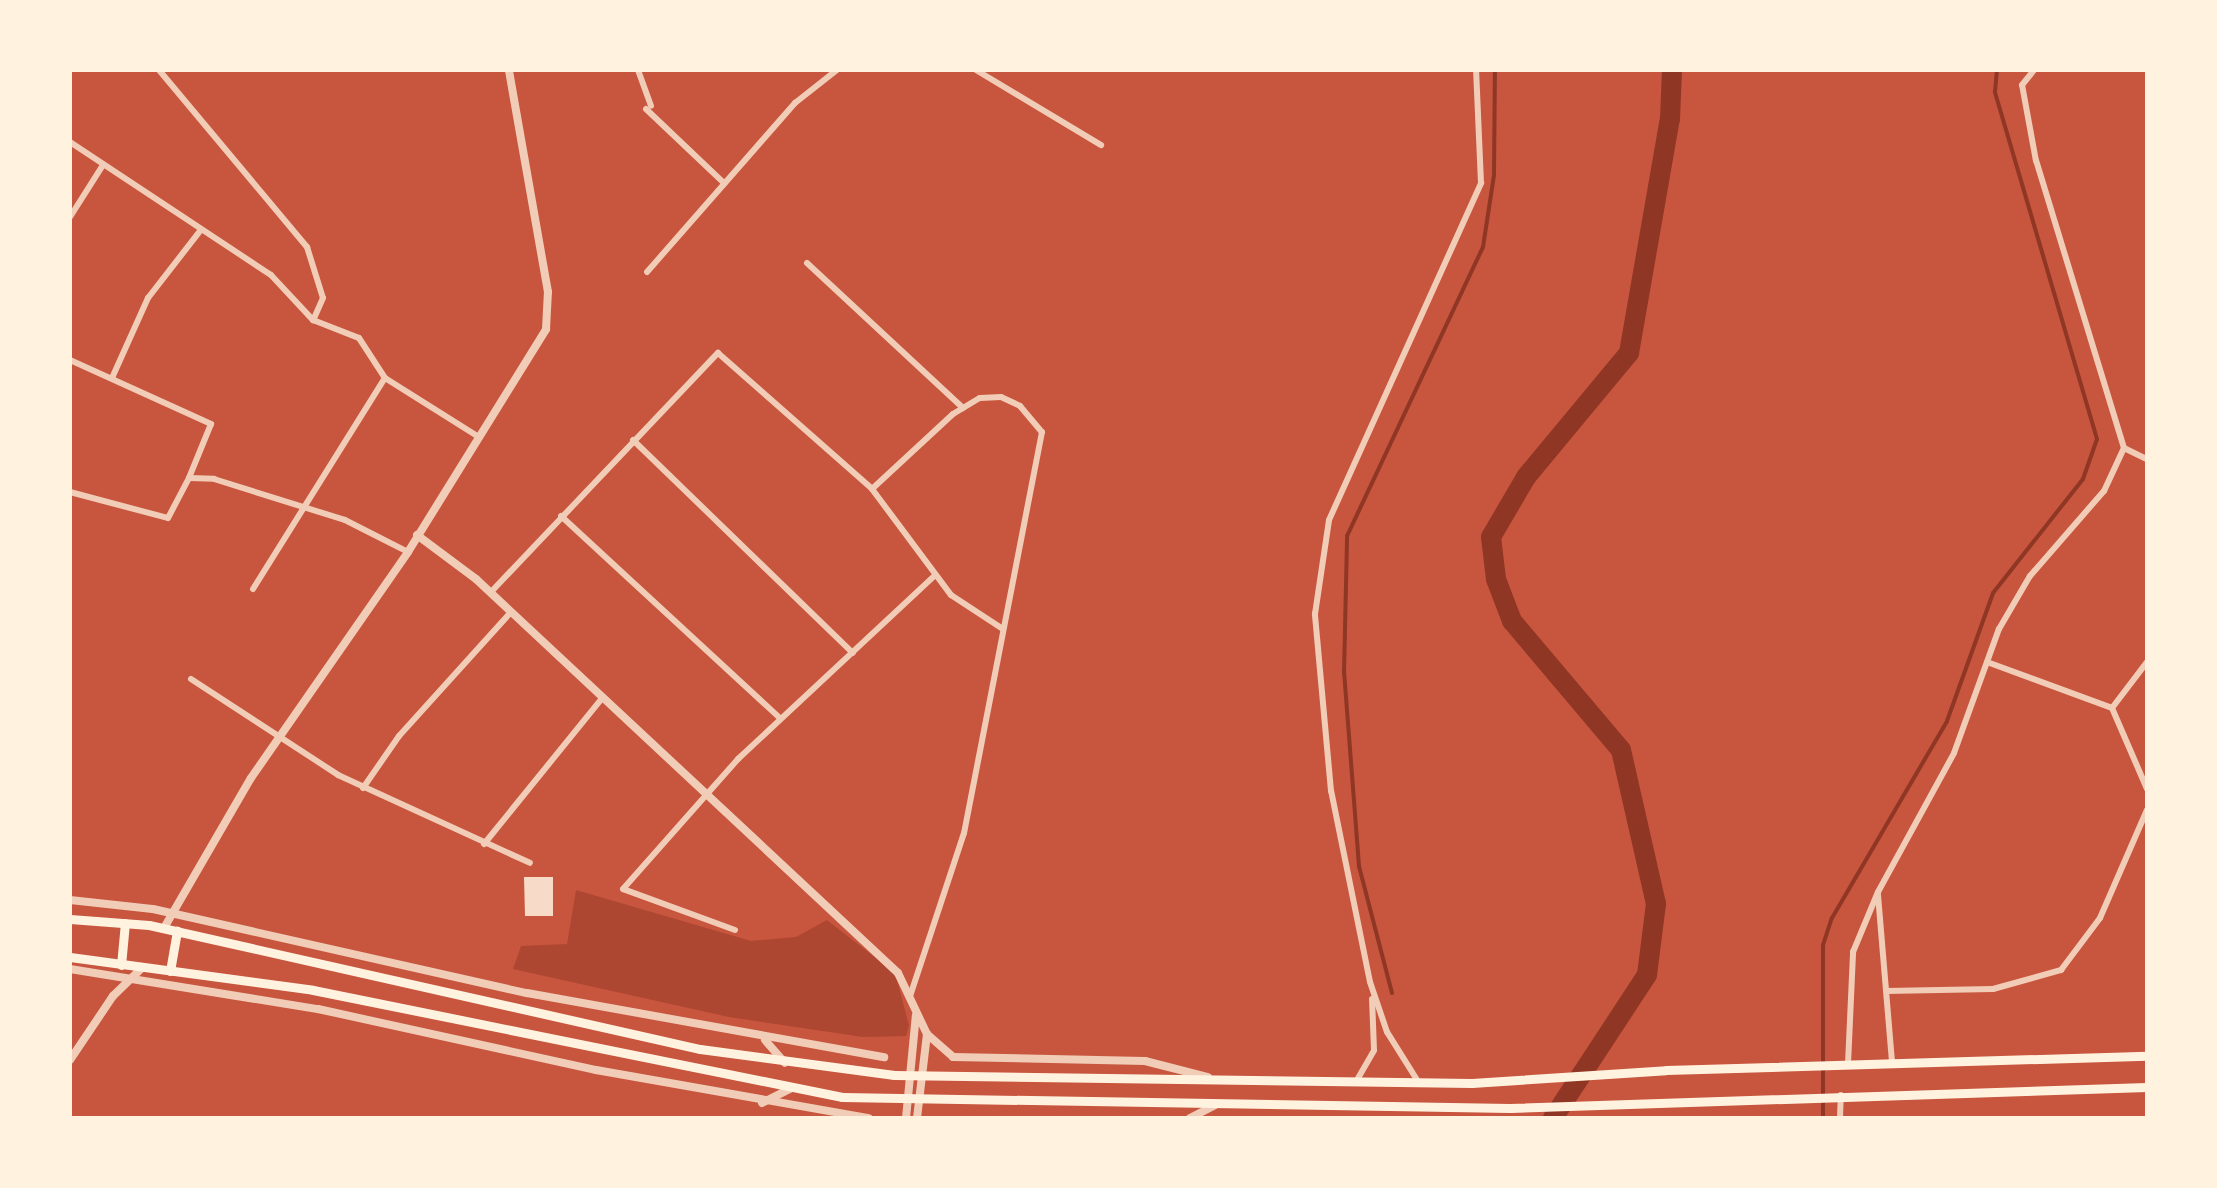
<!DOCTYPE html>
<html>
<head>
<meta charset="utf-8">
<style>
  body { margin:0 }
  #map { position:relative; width:2217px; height:1188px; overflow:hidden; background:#c8553d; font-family:"Alegreya Sans",sans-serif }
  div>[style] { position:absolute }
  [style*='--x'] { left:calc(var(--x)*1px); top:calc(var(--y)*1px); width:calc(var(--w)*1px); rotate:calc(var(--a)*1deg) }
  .green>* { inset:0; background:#ae4732 }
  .stream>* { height:4px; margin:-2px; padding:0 2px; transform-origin:2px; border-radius:2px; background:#8f3625 }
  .river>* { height:20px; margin:-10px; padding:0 10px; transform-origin:10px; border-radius:10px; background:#8f3625 }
  .building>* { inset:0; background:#f7dbc8 }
  .minor>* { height:6px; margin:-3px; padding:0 3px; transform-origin:3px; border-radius:3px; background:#f1ccb7 }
  .tertiary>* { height:8px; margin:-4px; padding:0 4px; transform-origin:4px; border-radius:4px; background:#f1ccb7 }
  .primary>* { height:9px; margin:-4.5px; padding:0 4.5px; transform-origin:4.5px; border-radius:4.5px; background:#fff3e0 }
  span { translate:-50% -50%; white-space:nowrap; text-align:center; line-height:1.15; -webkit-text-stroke:9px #fff3e0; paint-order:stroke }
  .frame { position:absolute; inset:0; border:72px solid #fff3e0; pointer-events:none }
</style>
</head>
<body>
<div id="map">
  <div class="green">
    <div style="clip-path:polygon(576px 890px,751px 941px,796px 937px,827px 920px,895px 973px,909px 1025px,906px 1036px,863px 1037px,729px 1017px,513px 969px,521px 946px,567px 944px)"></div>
  </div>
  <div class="stream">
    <div style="--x:1392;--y:993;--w:131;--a:-104.6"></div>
    <div style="--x:1359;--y:866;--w:194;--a:-94.4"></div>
    <div style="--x:1344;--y:673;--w:137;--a:-88.7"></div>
    <div style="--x:1347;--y:536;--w:319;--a:-64.8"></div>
    <div style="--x:1483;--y:247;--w:73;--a:-81.3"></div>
    <div style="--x:1494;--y:175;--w:105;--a:-89.5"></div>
    <div style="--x:1823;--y:1118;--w:173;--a:-90"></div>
    <div style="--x:1823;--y:945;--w:28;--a:-72"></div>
    <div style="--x:1832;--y:918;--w:228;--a:-59.7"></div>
    <div style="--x:1947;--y:721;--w:136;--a:-70.2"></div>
    <div style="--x:1993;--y:593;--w:145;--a:-51.7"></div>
    <div style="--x:2083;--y:479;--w:42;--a:-70.7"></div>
    <div style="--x:2097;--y:439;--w:362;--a:-106.4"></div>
    <div style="--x:1995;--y:92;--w:22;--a:-85"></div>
  </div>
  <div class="river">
    <div style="--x:1553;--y:1118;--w:171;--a:-56.7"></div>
    <div style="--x:1647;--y:975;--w:72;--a:-82.8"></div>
    <div style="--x:1656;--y:904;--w:158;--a:-102.8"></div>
    <div style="--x:1621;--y:750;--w:169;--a:-130.2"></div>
    <div style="--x:1512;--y:621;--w:45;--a:-110.9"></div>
    <div style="--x:1496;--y:579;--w:42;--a:-96.8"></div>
    <div style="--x:1491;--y:537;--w:69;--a:-59.7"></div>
    <div style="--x:1526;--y:477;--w:161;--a:-50.3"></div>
    <div style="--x:1629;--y:353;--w:238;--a:-80.1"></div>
    <div style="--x:1670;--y:119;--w:49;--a:-87.7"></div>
  </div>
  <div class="building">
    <div style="clip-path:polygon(524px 877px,553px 877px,553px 916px,525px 916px)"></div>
  </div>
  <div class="minor">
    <div style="--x:159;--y:70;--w:231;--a:50.1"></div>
    <div style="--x:307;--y:247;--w:53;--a:72.6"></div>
    <div style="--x:323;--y:298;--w:24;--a:114"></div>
    <div style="--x:638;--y:70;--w:38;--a:70"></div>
    <div style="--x:976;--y:70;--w:146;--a:31"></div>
    <div style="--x:646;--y:109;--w:108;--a:43.5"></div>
    <div style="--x:70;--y:142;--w:241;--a:33.5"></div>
    <div style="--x:271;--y:275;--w:62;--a:47"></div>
    <div style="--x:313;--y:320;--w:49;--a:21.4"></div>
    <div style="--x:359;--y:338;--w:48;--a:57"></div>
    <div style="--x:385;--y:378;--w:109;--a:32.2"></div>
    <div style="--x:70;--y:217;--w:62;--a:-57.6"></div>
    <div style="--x:807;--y:263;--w:213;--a:42.9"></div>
    <div style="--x:647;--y:272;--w:225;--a:-48.8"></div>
    <div style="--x:795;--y:103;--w:53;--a:-38.2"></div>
    <div style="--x:70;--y:360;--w:155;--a:24.4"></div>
    <div style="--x:211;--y:424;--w:58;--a:112.2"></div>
    <div style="--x:112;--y:378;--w:88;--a:-65.8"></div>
    <div style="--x:148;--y:298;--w:85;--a:-52.2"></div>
    <div style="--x:633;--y:440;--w:306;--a:44.1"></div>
    <div style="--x:2124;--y:448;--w:25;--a:26"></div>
    <div style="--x:872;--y:489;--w:110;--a:-42.8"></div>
    <div style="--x:953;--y:414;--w:31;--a:-31"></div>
    <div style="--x:980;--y:398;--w:21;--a:-3"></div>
    <div style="--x:1001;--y:397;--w:21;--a:25"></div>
    <div style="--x:1020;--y:406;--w:34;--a:50"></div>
    <div style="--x:1042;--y:432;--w:409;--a:101"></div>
    <div style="--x:964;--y:833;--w:172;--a:108.3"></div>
    <div style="--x:70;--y:492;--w:101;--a:14.9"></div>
    <div style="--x:168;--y:518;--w:45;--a:-62.3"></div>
    <div style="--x:189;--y:478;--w:25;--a:2"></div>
    <div style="--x:214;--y:479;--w:137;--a:17.4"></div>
    <div style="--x:345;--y:520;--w:71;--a:26.9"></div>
    <div style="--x:561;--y:516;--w:298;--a:42.7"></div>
    <div style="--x:253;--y:589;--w:249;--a:-58"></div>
    <div style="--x:491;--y:592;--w:330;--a:-46.5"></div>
    <div style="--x:718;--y:353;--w:205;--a:41.4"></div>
    <div style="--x:872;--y:489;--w:132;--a:53.3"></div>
    <div style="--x:951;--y:595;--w:62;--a:33.2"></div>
    <div style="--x:1987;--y:662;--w:133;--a:20.2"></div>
    <div style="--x:2112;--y:708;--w:58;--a:-52.7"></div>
    <div style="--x:191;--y:679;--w:176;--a:33.1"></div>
    <div style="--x:338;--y:775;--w:211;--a:24.6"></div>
    <div style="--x:2112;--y:708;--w:88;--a:66.6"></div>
    <div style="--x:363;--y:788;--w:63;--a:-55.3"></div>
    <div style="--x:399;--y:736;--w:167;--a:-47.9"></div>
    <div style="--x:484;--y:844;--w:189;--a:-51"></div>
    <div style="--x:1878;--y:895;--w:169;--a:85.2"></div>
    <div style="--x:735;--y:930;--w:119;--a:-159.9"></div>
    <div style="--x:623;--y:889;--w:174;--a:-48.5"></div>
    <div style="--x:738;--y:759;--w:267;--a:-43"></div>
    <div style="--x:1886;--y:991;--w:107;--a:-1.1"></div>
    <div style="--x:1993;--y:989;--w:71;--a:-15.6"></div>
    <div style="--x:2061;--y:970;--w:65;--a:-53.1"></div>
    <div style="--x:2100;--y:918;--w:118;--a:-66.5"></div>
    <div style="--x:1848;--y:1064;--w:112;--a:-87.4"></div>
    <div style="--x:1853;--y:952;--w:65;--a:-67.4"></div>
    <div style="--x:1878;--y:892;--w:158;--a:-61.3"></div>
    <div style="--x:1954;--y:753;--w:132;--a:-70.1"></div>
    <div style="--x:1999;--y:629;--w:61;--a:-59.7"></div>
    <div style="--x:2030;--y:576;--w:113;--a:-49"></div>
    <div style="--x:2104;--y:491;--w:47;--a:-65.1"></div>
    <div style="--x:2124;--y:448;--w:300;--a:-107"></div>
    <div style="--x:2036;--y:161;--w:77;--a:-100.4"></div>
    <div style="--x:2022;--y:85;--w:19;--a:-51"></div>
    <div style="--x:1357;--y:1080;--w:34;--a:-60"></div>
    <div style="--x:1374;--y:1050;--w:51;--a:-92.2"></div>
    <div style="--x:1419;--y:1083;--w:60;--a:-122.1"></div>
    <div style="--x:1387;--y:1032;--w:53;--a:-108.8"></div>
    <div style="--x:1370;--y:982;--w:195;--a:-101.5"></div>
    <div style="--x:1331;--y:791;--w:178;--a:-95.2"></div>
    <div style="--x:1315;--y:614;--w:95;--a:-81.5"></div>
    <div style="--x:1329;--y:520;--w:370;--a:-65.7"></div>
    <div style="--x:1481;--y:183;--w:113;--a:-92.5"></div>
    <div style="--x:1840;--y:1118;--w:23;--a:-88"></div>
  </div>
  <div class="tertiary">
    <div style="--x:417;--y:535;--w:74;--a:36.7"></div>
    <div style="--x:476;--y:579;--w:577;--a:43.03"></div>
    <div style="--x:898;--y:973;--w:68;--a:64.6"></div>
    <div style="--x:927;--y:1034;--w:85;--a:96.8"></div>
    <div style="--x:70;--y:900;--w:83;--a:6.2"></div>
    <div style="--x:153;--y:909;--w:383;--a:12.7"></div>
    <div style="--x:527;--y:993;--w:363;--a:10.2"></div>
    <div style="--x:164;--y:928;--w:173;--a:-59.9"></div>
    <div style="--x:251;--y:778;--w:275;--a:-55.2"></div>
    <div style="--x:408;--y:552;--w:262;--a:-58.2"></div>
    <div style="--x:546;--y:329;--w:37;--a:-87"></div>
    <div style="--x:548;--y:292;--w:225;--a:-100"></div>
    <div style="--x:70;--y:969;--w:251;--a:9.2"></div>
    <div style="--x:318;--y:1009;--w:285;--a:12.4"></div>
    <div style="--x:596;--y:1070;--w:277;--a:10"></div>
    <div style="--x:928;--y:1035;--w:33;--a:41"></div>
    <div style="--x:953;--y:1057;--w:192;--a:1.2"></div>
    <div style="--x:1145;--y:1061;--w:65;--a:14.3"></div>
    <div style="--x:765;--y:1040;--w:30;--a:49"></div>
    <div style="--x:70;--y:1060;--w:77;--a:-56.1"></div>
    <div style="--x:113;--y:996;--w:40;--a:-44"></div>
    <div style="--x:762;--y:1103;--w:34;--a:-27"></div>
    <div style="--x:906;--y:1118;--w:103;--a:-84.5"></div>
    <div style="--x:1190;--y:1118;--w:28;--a:-27"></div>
  </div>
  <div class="primary">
    <div style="--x:70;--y:919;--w:79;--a:4.3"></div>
    <div style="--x:149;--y:925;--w:565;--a:12.68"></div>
    <div style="--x:700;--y:1049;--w:196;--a:7.6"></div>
    <div style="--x:894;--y:1075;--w:578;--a:0.79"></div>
    <div style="--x:1472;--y:1083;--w:194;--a:-3.8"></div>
    <div style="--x:1666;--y:1070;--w:481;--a:-1.7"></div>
    <div style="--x:70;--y:957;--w:245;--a:7.7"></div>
    <div style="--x:313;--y:990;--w:540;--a:11.43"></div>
    <div style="--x:842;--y:1097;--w:668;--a:0.94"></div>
    <div style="--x:1510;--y:1108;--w:637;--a:-1.89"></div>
    <div style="--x:121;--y:965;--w:42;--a:-84.6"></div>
    <div style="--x:170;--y:971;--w:41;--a:-80.1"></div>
  </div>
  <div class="frame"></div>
</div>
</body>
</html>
